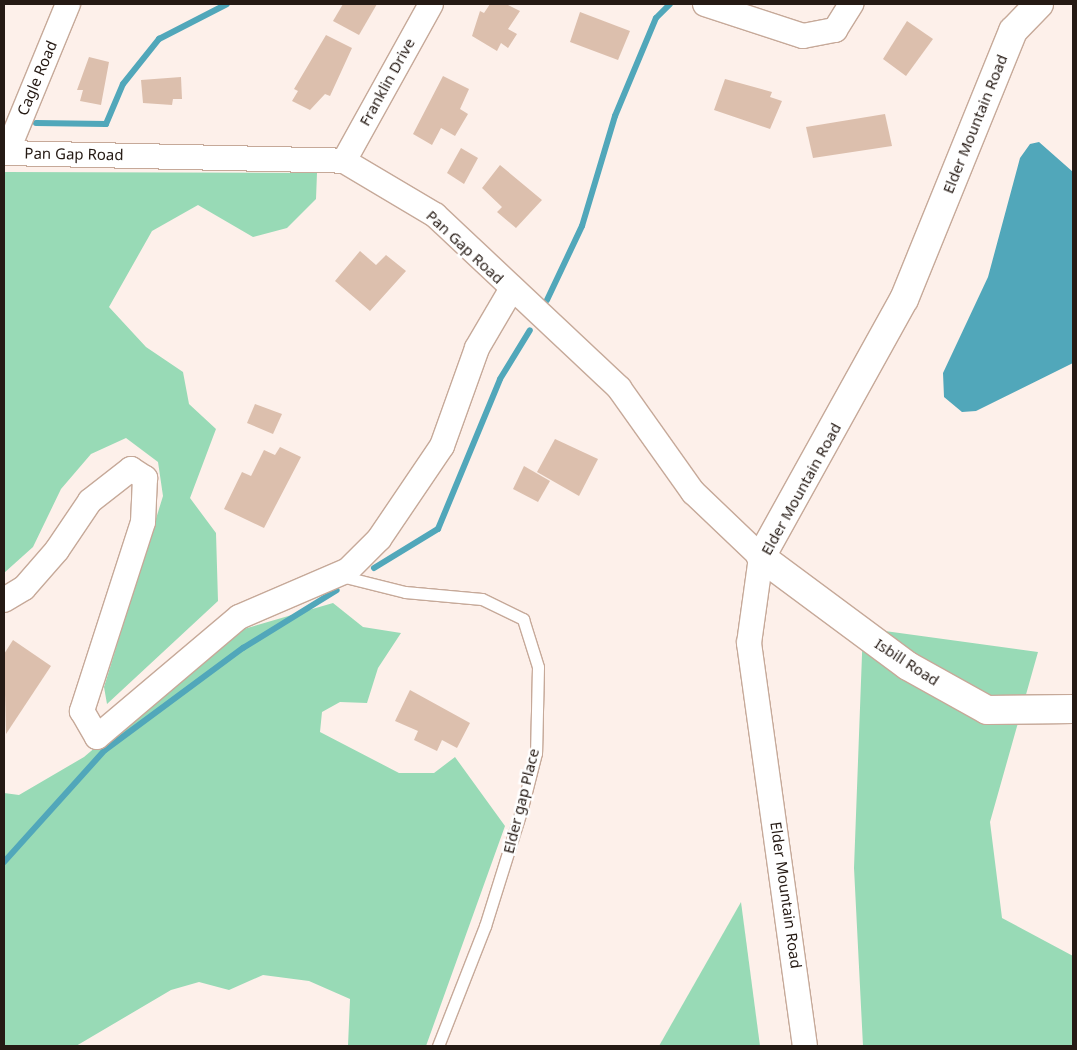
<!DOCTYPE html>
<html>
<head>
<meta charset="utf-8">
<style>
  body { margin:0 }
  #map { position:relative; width:1077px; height:1050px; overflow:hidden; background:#fdf0ea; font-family:"Noto Sans",sans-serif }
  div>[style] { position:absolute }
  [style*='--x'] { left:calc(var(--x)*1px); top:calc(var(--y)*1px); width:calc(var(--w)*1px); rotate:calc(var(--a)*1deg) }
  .green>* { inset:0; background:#98dab6 }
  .water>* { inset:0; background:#51a7ba }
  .stream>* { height:6px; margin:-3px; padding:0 3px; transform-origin:3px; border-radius:3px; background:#51a7ba }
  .building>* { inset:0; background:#dcbfad }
  .roads { filter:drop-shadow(1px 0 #c6a999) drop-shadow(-1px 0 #c6a999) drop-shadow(0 1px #c6a999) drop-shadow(0 -1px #c6a999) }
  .lane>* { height:11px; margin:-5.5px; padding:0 5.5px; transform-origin:5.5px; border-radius:5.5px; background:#fff }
  .street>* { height:24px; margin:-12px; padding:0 12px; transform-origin:12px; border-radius:12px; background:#fff }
  .secondary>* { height:28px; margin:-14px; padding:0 14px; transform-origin:14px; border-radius:14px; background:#fff }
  span { translate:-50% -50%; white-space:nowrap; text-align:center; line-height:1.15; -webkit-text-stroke:5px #fff; paint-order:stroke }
  .street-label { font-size:15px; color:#251a14 }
  .frame { position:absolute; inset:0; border:5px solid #251a14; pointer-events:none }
</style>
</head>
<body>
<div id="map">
  <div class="green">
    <div style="clip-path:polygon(4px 172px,317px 173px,316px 199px,287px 228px,253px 237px,198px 205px,152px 231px,109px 307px,146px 347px,183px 372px,189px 404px,216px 429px,190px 498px,216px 533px,218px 601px,107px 704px,104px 687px,163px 496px,158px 462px,126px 438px,91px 454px,61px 489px,33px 547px,4px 573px)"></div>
    <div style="clip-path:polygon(333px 603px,363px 627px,401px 633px,378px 668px,367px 703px,340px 702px,322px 712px,320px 732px,399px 773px,434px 773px,455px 757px,505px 826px,426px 1046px,348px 1046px,350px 999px,309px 981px,263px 975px,229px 990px,199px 982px,171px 990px,76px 1046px,4px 1046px,4px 793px,19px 795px,84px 757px,230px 633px)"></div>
    <div style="clip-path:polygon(863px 628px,1038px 652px,990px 822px,1002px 918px,1073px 956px,1073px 1046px,863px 1046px,854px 868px)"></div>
    <div style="clip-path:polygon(741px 902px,760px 1046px,659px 1046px)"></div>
  </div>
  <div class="water">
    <div style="clip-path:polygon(1039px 142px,1073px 172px,1073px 363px,976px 411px,962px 412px,944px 397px,943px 373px,988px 277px,1020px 158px,1030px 144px)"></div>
  </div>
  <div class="stream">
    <div style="--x:36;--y:123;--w:70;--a:0.8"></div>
    <div style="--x:106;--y:124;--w:43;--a:-67"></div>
    <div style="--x:123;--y:84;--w:58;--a:-51.3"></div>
    <div style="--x:159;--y:39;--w:76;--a:-27.2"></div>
    <div style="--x:547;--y:300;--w:82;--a:-64.7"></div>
    <div style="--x:582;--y:226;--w:115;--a:-73.3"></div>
    <div style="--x:615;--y:116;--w:106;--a:-67.3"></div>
    <div style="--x:656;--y:18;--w:20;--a:-45"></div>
    <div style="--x:374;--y:568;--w:75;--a:-31.4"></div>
    <div style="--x:438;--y:529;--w:162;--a:-67.5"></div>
    <div style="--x:500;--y:379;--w:57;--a:-58.5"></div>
    <div style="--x:4;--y:862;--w:151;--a:-48"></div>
    <div style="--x:105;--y:750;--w:172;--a:-36.5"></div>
    <div style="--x:243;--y:648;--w:110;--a:-31.7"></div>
  </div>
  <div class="building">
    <div style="clip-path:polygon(343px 4px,377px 4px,359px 35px,333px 21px)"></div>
    <div style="clip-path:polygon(490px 4px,506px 4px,520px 11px,508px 29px,517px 34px,508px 48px,501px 43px,497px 51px,472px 36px,480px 11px,484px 13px)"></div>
    <div style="clip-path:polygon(580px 12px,630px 31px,618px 60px,570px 42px)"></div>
    <div style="clip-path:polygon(907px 21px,933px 39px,906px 76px,883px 59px)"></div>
    <div style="clip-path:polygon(326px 35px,352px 48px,330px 96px,325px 94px,310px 110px,292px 101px,298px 91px,294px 89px)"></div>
    <div style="clip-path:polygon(89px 57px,109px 62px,101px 105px,80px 101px,83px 90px,77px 90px)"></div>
    <div style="clip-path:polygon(443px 76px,469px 89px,460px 109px,468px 114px,455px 136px,441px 128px,432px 145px,413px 134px)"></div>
    <div style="clip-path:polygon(181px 77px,182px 99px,173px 99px,172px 105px,143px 103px,141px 80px)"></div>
    <div style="clip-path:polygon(725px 79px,772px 92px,770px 97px,782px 101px,770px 129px,714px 110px)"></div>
    <div style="clip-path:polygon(885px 114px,892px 146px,813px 158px,806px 127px)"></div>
    <div style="clip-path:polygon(461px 148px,478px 158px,464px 184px,447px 173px)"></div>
    <div style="clip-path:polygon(500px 165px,542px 200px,516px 228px,497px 212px,502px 207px,482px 188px)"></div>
    <div style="clip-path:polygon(360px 251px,376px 265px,386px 255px,406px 271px,370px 311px,335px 281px)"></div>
    <div style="clip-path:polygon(255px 404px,282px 414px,273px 434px,247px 423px)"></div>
    <div style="clip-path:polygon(555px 439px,598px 459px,579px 496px,537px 472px)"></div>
    <div style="clip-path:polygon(280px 447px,301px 457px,264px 528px,224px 509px,242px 472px,251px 476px,264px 450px,275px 455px)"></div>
    <div style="clip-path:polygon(524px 466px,550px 481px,538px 502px,513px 489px)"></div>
    <div style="clip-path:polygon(13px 640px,51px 666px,6px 734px,4px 654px)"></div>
    <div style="clip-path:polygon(410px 690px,470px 723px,457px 748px,442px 740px,437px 751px,414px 740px,418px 731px,395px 721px)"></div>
  </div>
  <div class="roads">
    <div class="lane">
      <div style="--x:341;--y:576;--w:66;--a:14"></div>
      <div style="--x:405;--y:592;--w:77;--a:5.2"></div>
      <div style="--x:482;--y:599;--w:46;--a:26"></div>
      <div style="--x:523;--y:619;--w:50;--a:72.6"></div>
      <div style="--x:538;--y:667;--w:86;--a:91.3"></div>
      <div style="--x:536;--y:753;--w:57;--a:104.3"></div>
      <div style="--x:522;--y:808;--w:124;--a:107.4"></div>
      <div style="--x:485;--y:926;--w:129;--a:111.4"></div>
    </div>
    <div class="street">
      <div style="--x:705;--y:4;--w:103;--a:18.1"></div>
      <div style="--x:803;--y:36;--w:33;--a:-11"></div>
      <div style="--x:835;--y:30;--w:31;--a:-58"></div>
      <div style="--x:7;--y:152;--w:160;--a:-67.6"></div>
      <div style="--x:4;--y:153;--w:340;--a:1.3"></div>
      <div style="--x:344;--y:161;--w:106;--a:30.7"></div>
      <div style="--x:435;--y:215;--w:253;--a:43.2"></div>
      <div style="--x:619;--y:388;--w:128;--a:54.6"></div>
      <div style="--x:693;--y:492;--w:94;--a:43.7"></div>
      <div style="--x:761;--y:557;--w:87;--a:97.9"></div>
      <div style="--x:749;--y:643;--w:407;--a:82.1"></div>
      <div style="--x:344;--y:161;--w:179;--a:-61"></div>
      <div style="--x:4;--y:600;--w:23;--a:-31"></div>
      <div style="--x:24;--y:588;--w:50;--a:-49"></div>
      <div style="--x:57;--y:550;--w:59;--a:-56"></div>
      <div style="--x:90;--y:501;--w:52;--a:-38"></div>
      <div style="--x:131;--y:469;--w:17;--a:33"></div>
      <div style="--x:145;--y:478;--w:44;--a:92.6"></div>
      <div style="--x:143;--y:522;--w:199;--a:107.9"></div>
      <div style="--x:82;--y:711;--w:30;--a:60"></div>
      <div style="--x:97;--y:737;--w:186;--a:-40.2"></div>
      <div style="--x:239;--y:617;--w:119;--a:-23.3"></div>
      <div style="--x:348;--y:570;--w:44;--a:-45"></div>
      <div style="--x:379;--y:539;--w:112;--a:-55.9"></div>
      <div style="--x:442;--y:446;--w:104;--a:-70.3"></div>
      <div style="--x:477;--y:348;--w:67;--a:-59.6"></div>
    </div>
    <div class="secondary">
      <div style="--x:1039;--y:4;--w:37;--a:134"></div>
      <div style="--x:1013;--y:31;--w:289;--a:112.1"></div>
      <div style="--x:904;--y:299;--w:295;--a:119"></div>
      <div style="--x:761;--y:557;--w:183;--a:36.6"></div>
      <div style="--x:908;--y:666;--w:90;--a:29.1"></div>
      <div style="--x:987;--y:710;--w:86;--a:-0.7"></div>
    </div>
  </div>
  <div class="street-label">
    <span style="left:37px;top:78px;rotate:-67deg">Cagle Road</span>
    <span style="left:387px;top:82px;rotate:-61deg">Franklin Drive</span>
    <span style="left:975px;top:124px;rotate:-68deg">Elder Mountain Road</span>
    <span style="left:74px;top:154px;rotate:1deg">Pan Gap Road</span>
    <span style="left:465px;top:247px;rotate:43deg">Pan Gap Road</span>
    <span style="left:801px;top:489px;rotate:-61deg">Elder Mountain Road</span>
    <span style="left:907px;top:662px;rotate:33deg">Isbill Road</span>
    <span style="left:521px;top:801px;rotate:-76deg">Elder gap Place</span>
    <span style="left:786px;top:895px;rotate:82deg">Elder Mountain Road</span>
  </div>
  <div class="frame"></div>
</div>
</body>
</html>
